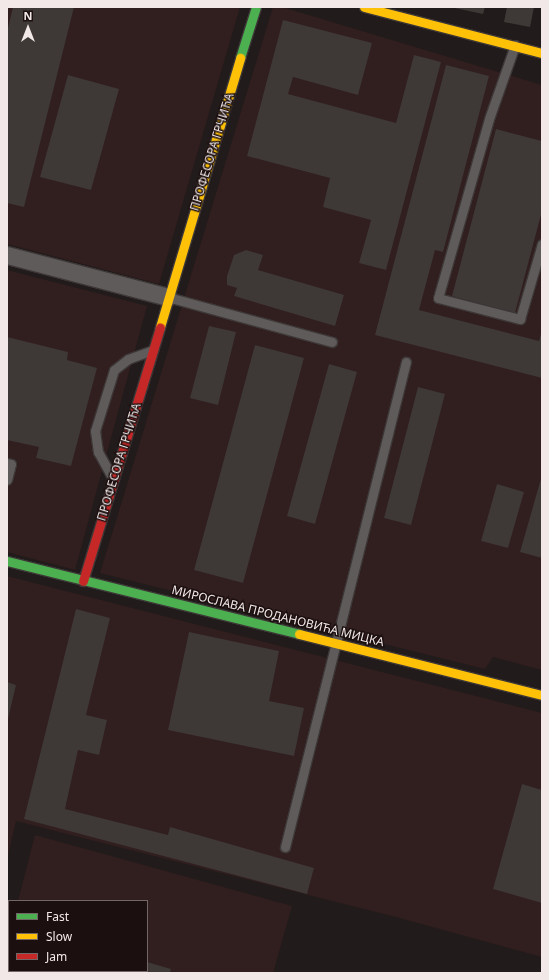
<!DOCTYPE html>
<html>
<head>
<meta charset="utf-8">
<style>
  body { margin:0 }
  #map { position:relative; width:549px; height:980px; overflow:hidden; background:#221b1b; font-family:"Noto Sans",sans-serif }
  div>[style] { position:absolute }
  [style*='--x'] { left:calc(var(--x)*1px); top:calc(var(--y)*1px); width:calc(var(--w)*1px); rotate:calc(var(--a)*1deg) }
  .built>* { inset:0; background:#311e1e }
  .building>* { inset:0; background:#3e3837 }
  .roads { filter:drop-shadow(1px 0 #3d3737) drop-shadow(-1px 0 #3d3737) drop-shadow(0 1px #3d3737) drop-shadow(0 -1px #3d3737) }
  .lane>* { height:9px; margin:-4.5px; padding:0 4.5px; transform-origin:4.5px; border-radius:4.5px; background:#605b5b }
  .street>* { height:17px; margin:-8.5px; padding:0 8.5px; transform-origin:8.5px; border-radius:8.5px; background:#605b5b }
  .fast>* { height:9px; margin:-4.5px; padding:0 4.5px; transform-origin:4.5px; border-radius:4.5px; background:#4caf50 }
  .slow>* { height:9px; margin:-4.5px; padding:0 4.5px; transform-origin:4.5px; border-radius:4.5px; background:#ffc107 }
  .jam>* { height:9px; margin:-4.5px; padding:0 4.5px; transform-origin:4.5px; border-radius:4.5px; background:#c62828 }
  span { translate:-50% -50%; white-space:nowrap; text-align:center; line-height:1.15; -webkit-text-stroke:3px #1c0f0f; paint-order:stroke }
  .street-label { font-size:12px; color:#f2e8e8 }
  .frame { position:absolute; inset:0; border:8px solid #f2e8e8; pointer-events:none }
  .legend { position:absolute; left:8px; top:900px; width:140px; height:72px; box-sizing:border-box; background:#1c0f0f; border:1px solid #726666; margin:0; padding:5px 7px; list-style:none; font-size:12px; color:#f2e8e8 }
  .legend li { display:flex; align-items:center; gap:8px; height:20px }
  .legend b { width:20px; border:1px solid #726666 }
  .north { position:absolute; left:8px; top:8px; width:40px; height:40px; -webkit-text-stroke:3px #1c0f0f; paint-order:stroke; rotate:0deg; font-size:11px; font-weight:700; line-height:16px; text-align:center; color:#f2e8e8 }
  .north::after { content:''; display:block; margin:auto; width:14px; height:18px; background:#f2e8e8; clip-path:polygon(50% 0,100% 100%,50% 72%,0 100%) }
</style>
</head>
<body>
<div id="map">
  <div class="built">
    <div style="clip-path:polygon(7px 7px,240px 7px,159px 284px,7px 244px)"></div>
    <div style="clip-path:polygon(273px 7px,282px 7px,542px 85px,542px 670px,493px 657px,485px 669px,100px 573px)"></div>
    <div style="clip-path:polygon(7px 270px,147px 306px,75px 570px,7px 552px)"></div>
    <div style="clip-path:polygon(7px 576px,542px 713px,542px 957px,396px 917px,16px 821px,7px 860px)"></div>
    <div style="clip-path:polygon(35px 835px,292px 906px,273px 973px,17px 973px,7px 971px,9px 939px,9px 971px,147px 971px,147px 901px,18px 901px)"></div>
  </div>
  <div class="building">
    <div style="clip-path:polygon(13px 7px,74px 7px,24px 207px,7px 203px,7px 32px)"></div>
    <div style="clip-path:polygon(450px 7px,485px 7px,483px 14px)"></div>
    <div style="clip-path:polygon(507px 7px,534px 7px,530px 27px,504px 22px)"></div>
    <div style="clip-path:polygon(283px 20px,372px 43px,358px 95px,293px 77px,288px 94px,396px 123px,414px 55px,441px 62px,386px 270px,359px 263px,371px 220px,323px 207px,330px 178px,247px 156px)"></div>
    <div style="clip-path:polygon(446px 65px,489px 76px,443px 252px,435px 250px,419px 310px,539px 341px,542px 330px,542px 378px,375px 335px)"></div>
    <div style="clip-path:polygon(68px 75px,119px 89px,91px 190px,40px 177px)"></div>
    <div style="clip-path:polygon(496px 129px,542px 141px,542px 211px,515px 313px,452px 296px)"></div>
    <div style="clip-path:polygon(246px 250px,263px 255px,258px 270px,344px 295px,335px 326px,234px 296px,237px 288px,227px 285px,227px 276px,234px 255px)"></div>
    <div style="clip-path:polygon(209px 326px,236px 332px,218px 405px,190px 398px)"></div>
    <div style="clip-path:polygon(7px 337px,68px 352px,67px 360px,97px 368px,71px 466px,36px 458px,39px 447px,7px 440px)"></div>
    <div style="clip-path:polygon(255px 345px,304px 358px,243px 583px,194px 570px)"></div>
    <div style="clip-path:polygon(329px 364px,357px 372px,315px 524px,287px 516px)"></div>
    <div style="clip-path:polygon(418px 387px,445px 394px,411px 525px,384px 518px)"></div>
    <div style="clip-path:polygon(542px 475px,542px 558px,520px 552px)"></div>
    <div style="clip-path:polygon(497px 484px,524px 492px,508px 548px,481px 541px)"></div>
    <div style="clip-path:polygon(76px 609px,110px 618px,86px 715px,107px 720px,99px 755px,78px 750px,65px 809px,168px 835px,170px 827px,314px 868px,307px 894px,24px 819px)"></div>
    <div style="clip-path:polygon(189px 632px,279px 651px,269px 701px,304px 708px,294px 756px,168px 730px)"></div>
    <div style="clip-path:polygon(7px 682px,16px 685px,8px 719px,7px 718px)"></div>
    <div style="clip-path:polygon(522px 784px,542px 790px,542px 903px,493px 889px)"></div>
    <div style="clip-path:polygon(147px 962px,171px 969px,170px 973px,86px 973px,147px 971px)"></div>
  </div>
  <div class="roads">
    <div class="lane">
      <div style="--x:515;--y:45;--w:78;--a:109.4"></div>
      <div style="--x:489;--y:119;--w:186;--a:105.9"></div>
      <div style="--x:438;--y:298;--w:85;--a:14.4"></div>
      <div style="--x:520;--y:319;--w:78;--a:-73.7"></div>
      <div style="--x:168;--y:297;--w:170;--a:15.3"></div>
      <div style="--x:7;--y:463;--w:4;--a:14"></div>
      <div style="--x:11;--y:464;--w:16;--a:104"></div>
      <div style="--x:112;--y:477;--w:29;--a:-119"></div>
      <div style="--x:98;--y:452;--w:21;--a:-98"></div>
      <div style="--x:95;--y:431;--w:64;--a:-72.7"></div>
      <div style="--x:114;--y:370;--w:18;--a:-38"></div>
      <div style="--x:128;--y:359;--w:23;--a:-20"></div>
      <div style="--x:285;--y:847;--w:500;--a:-76"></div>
    </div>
    <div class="street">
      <div style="--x:7;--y:255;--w:166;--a:14.6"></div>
    </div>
    <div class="fast">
      <div style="--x:240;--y:58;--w:53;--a:-72.6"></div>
      <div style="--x:7;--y:561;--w:301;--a:14"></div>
    </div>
    <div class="slow">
      <div style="--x:364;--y:7;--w:184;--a:14.5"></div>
      <div style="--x:160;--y:327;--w:281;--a:-73.4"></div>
      <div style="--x:299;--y:634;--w:251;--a:14.1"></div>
    </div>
    <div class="jam">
      <div style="--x:83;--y:581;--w:265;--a:-73.1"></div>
    </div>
  </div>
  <div class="street-label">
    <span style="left:212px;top:152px;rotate:-73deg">ПРОФЕСОРА ГРЧИЋА</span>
    <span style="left:119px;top:462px;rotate:-73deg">ПРОФЕСОРА ГРЧИЋА</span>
    <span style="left:278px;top:616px;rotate:14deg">МИРОСЛАВА ПРОДАНОВИЋА МИЦКА</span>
  </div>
  <div class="frame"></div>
  <ul class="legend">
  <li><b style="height:5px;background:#4caf50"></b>Fast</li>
  <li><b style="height:5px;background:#ffc107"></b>Slow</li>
  <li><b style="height:5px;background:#c62828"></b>Jam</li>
  </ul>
  <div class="north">N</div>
</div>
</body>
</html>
